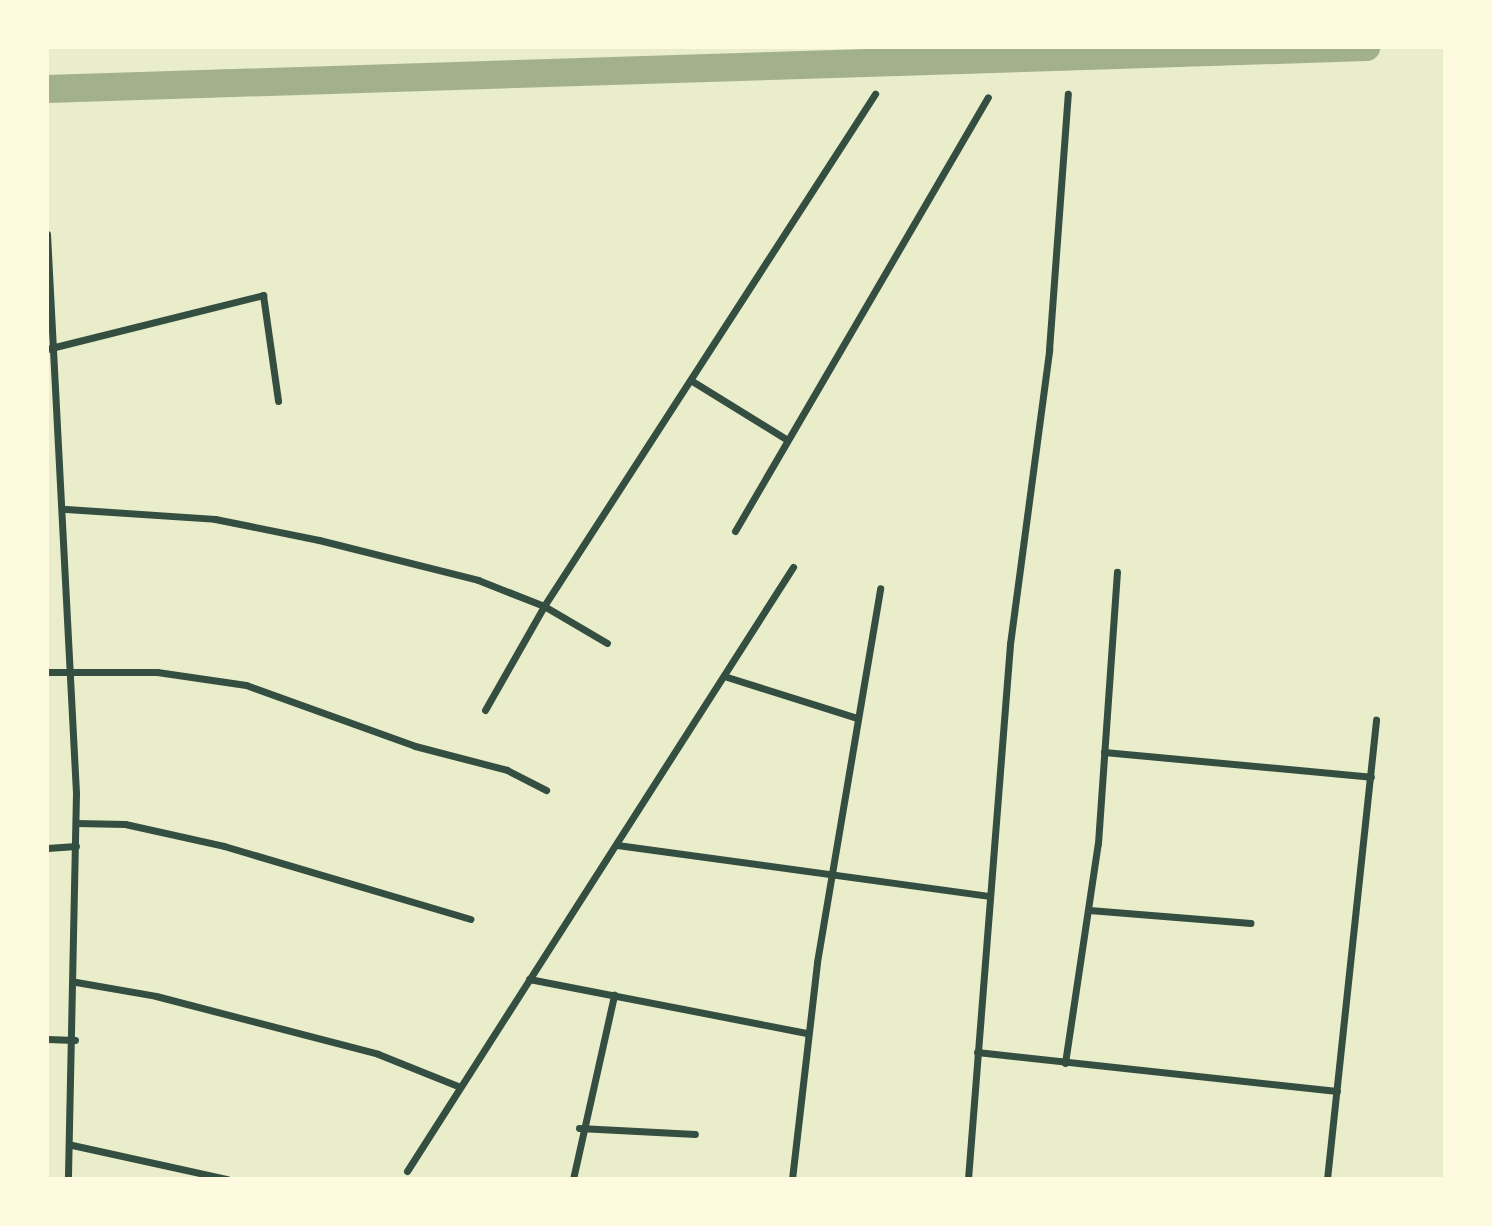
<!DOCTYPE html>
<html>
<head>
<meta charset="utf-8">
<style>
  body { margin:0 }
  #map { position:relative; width:1492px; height:1226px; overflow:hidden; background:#e9edc9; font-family:"Times New Roman",serif }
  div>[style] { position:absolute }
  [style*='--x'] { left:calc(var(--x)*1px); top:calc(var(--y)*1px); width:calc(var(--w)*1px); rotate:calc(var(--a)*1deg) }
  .canal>* { height:28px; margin:-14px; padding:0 14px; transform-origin:14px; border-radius:14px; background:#a3b18a }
  .minor>* { height:7px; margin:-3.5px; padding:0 3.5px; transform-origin:3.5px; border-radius:3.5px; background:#344e41 }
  span { translate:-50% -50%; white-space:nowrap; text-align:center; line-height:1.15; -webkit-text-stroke:5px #fefae0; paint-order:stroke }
  .frame { position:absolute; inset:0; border:49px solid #fefae0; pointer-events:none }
</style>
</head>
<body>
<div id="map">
  <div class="canal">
    <div style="--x:47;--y:89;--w:1320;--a:-1.82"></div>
  </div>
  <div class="minor">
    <div style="--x:47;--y:234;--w:560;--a:87.03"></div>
    <div style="--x:76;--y:793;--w:386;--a:91.2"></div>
    <div style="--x:47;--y:349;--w:223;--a:-14"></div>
    <div style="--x:263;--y:295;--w:107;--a:81.9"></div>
    <div style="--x:692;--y:381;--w:110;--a:31.7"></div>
    <div style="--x:66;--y:509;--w:149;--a:3.8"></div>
    <div style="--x:215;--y:519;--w:106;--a:11.4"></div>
    <div style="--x:319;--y:540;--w:164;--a:14.1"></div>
    <div style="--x:478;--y:580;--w:71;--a:21.5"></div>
    <div style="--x:544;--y:606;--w:73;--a:30.4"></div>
    <div style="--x:735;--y:531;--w:502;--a:-59.76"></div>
    <div style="--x:47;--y:672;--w:110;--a:0"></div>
    <div style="--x:157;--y:672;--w:90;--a:8.3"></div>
    <div style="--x:246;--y:685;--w:180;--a:19.8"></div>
    <div style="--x:415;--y:746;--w:95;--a:14.6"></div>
    <div style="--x:507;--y:770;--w:44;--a:27.1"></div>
    <div style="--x:727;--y:677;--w:136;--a:17.5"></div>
    <div style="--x:485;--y:710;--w:120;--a:-60.4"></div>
    <div style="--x:544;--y:606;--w:610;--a:-57.12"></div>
    <div style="--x:1104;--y:752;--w:268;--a:5.3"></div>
    <div style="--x:76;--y:823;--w:49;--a:1.2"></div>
    <div style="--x:125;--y:824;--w:101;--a:12.5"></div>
    <div style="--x:224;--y:846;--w:257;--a:16.5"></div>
    <div style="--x:617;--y:845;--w:375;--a:7.8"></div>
    <div style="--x:47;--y:848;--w:29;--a:-4"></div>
    <div style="--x:1089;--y:910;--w:162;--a:4.6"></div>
    <div style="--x:529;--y:979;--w:284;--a:11"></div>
    <div style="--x:76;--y:982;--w:81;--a:9.9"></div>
    <div style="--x:156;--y:996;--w:229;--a:14.6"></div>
    <div style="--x:378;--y:1054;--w:88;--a:21.9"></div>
    <div style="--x:47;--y:1039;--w:28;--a:2"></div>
    <div style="--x:977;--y:1052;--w:362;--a:6.2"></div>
    <div style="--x:1065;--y:1063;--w:222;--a:-81.5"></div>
    <div style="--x:1098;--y:843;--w:272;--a:-86"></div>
    <div style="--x:579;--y:1128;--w:116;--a:3"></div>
    <div style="--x:72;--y:1145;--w:159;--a:12.4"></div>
    <div style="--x:407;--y:1171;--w:717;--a:-57.42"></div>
    <div style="--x:573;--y:1179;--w:189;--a:-77.4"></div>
    <div style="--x:792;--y:1179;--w:218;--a:-83.4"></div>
    <div style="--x:817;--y:962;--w:379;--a:-80.4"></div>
    <div style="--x:968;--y:1179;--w:537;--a:-85.51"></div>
    <div style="--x:1010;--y:644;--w:297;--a:-82.4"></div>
    <div style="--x:1049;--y:350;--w:257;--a:-85.8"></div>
    <div style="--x:1327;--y:1179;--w:462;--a:-83.9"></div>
  </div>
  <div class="frame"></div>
</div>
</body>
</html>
